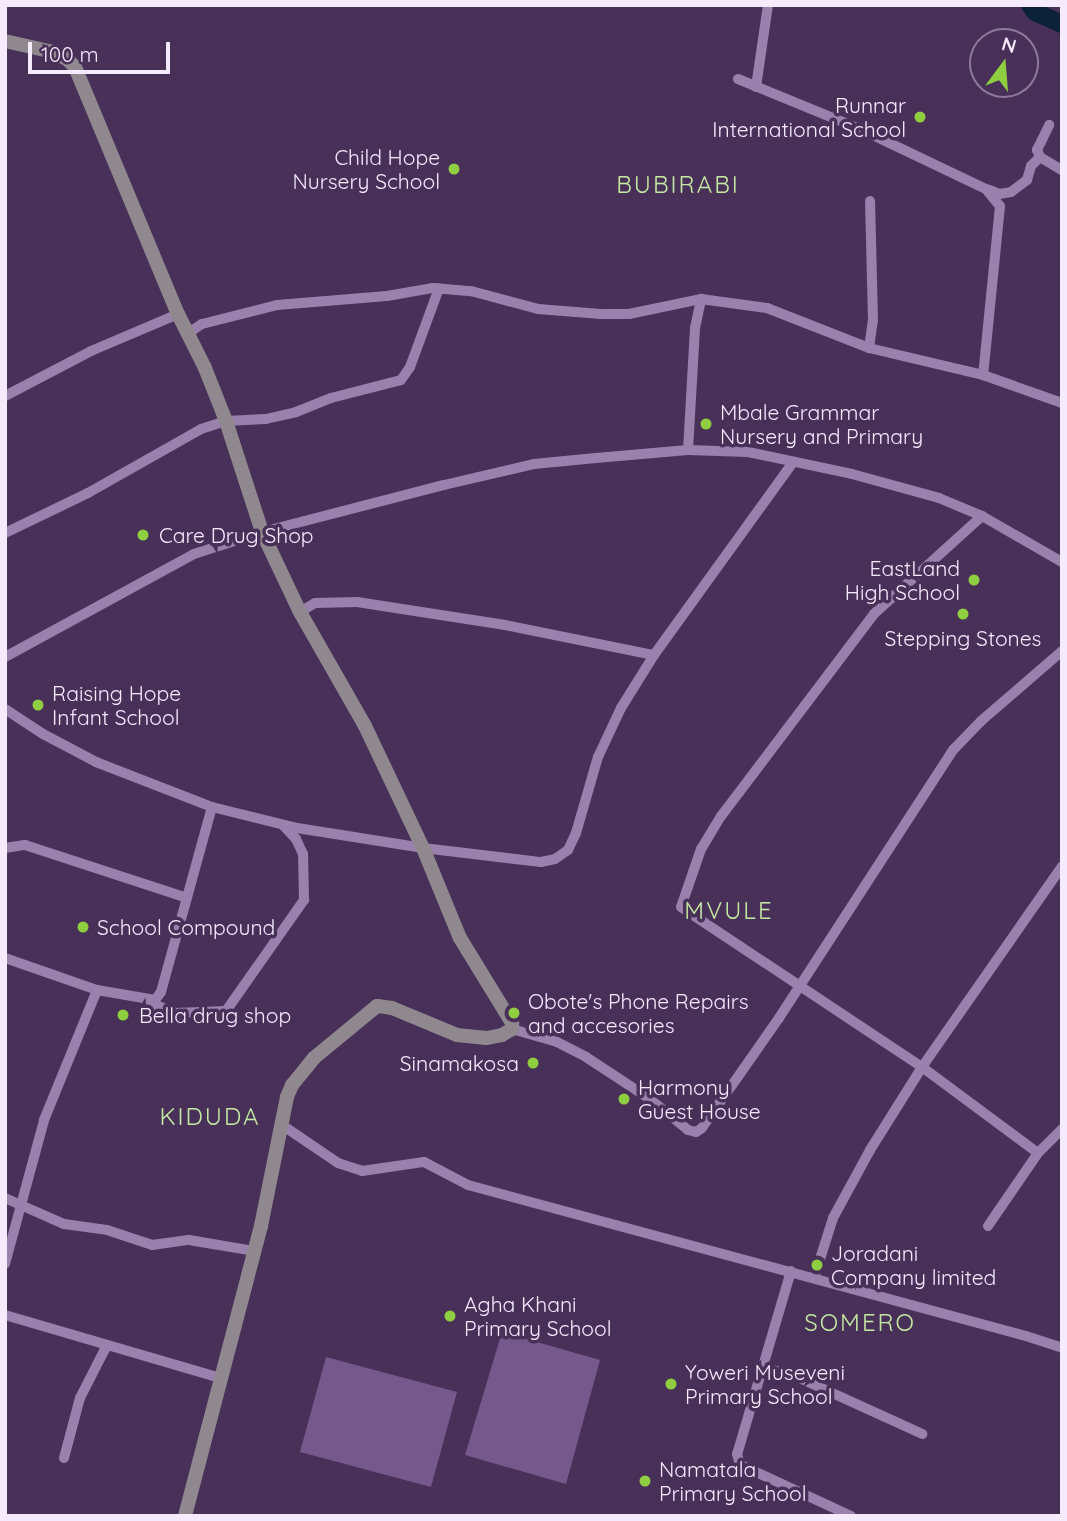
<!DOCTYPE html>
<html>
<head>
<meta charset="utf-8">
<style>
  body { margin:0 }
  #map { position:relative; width:1067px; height:1521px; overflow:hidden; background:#483058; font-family:Quicksand,sans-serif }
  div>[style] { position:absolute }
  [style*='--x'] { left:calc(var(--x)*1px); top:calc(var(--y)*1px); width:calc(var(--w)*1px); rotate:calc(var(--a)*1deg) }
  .green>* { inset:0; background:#77588d }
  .river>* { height:18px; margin:-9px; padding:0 9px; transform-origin:9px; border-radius:9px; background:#0b2238 }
  .street>* { height:10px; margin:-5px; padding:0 5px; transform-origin:5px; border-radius:5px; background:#9a80ad }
  .secondary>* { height:14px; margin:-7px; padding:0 7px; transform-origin:7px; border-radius:7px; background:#8f898f }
  .dots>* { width:19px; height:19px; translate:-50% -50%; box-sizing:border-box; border:4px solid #483058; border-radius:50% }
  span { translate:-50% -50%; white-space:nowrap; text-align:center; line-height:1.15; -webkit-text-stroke:7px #483058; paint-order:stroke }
  .poi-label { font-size:21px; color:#f5eafe }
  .right { translate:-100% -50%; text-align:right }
  .left { translate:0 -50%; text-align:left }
  .quarter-label { font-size:24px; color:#c4e8a2; letter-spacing:2px }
  .frame { position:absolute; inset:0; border:7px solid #f5eafe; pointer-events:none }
  .north { position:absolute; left:969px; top:28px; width:70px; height:70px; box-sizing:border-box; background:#483058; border:2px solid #8d7a9a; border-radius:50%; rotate:16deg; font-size:19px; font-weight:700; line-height:28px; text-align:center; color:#f5eafe }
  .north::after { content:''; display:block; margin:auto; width:24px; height:32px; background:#8fcd41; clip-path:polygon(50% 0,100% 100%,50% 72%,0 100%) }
  .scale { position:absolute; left:28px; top:42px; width:142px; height:32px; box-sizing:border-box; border:4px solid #f5eafe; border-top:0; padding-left:9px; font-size:21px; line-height:24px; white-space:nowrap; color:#f5eafe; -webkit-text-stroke:5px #483058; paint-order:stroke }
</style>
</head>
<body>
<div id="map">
  <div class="green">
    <div style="clip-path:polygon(502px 1332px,600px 1360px,566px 1484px,465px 1455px)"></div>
    <div style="clip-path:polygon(326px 1357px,457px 1392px,431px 1487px,300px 1452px)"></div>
  </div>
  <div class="river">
    <div style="--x:1030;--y:5;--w:9;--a:54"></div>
    <div style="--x:1035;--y:12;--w:30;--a:24"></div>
  </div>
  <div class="street">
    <div style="--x:738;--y:79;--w:132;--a:22.3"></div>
    <div style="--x:860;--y:129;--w:140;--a:25.5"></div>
    <div style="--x:986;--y:189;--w:22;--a:51"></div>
    <div style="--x:1000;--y:206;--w:170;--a:95.7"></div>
    <div style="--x:756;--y:87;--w:83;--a:-81.7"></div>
    <div style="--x:1040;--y:157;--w:26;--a:31"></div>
    <div style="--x:990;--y:190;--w:10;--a:24"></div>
    <div style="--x:999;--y:194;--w:12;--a:-9"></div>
    <div style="--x:1011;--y:192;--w:20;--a:-37"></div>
    <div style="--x:1027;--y:180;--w:15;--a:-74"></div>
    <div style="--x:1031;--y:166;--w:13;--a:-45"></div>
    <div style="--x:1040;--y:157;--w:8;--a:-113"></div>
    <div style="--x:1037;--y:150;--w:28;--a:-64"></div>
    <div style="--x:187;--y:334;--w:18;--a:-34"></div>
    <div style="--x:202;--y:324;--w:77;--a:-14.2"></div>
    <div style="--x:277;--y:305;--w:110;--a:-4.7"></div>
    <div style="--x:387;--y:296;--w:47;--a:-9.9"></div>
    <div style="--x:433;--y:288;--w:38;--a:5"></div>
    <div style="--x:471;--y:291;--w:69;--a:15"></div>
    <div style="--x:538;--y:309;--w:63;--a:4.5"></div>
    <div style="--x:601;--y:314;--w:28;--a:0"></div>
    <div style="--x:629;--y:314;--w:74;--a:-11.8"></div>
    <div style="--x:869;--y:348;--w:27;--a:-82"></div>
    <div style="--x:873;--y:321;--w:120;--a:-91.4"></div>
    <div style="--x:5;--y:396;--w:97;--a:-27.6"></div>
    <div style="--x:91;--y:351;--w:95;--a:-23"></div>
    <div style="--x:688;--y:450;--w:122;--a:-86.7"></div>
    <div style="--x:695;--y:328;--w:30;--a:-78"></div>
    <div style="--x:701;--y:299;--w:67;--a:7.8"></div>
    <div style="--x:767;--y:308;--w:110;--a:21.4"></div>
    <div style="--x:869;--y:348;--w:117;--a:13.3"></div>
    <div style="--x:983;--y:375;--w:84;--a:19.5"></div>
    <div style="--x:982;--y:516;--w:146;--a:137.8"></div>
    <div style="--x:874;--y:614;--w:253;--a:127.1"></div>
    <div style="--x:721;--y:816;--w:39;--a:121"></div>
    <div style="--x:701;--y:849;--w:61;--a:109"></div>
    <div style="--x:681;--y:907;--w:289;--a:33.6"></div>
    <div style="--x:922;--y:1067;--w:144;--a:36.6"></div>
    <div style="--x:5;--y:533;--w:92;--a:-25.7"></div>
    <div style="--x:88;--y:493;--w:130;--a:-29.5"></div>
    <div style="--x:201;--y:429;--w:26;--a:-18"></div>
    <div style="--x:226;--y:421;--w:40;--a:-2.9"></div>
    <div style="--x:266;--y:419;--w:31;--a:-13"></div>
    <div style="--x:296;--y:412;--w:38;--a:-22"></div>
    <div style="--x:331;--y:398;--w:72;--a:-14.4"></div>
    <div style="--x:401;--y:380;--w:16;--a:-55"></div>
    <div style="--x:410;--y:367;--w:84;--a:-69.8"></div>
    <div style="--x:300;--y:612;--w:17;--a:-31"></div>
    <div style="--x:315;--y:603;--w:42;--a:-1.4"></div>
    <div style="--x:357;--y:602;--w:150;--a:8.8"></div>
    <div style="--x:505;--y:625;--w:152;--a:11.4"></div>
    <div style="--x:5;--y:657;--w:215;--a:-28.6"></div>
    <div style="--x:194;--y:554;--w:71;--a:-17.9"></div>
    <div style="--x:262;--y:532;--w:188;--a:-14.5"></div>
    <div style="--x:444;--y:485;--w:92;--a:-13.1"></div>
    <div style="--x:534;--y:464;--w:62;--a:-5.5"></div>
    <div style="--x:596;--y:458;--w:92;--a:-5"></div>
    <div style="--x:688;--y:450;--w:60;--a:1.9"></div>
    <div style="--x:748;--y:452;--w:106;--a:11.9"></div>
    <div style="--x:852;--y:474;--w:90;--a:15.4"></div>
    <div style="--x:939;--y:498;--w:47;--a:22.7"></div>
    <div style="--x:982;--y:516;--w:92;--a:29.9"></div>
    <div style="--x:5;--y:709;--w:45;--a:33.3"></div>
    <div style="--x:43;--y:734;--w:60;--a:27.8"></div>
    <div style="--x:96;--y:762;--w:124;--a:21.2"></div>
    <div style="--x:5;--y:848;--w:20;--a:-9"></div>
    <div style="--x:25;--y:845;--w:170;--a:18.1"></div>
    <div style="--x:5;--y:958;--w:97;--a:19.2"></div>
    <div style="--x:97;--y:990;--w:59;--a:9.8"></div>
    <div style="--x:155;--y:1000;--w:10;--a:-53"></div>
    <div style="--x:161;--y:992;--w:192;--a:-74.6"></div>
    <div style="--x:212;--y:807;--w:88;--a:13.9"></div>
    <div style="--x:297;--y:828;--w:128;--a:9"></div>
    <div style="--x:423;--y:848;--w:119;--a:6.8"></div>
    <div style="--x:541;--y:862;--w:14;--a:-12"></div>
    <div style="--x:555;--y:859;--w:16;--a:-35"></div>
    <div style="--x:568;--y:850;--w:19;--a:-65"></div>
    <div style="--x:576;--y:833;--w:79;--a:-73.9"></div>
    <div style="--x:598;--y:757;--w:54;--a:-64.9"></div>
    <div style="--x:621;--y:708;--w:62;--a:-58.1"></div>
    <div style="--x:654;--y:655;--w:238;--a:-54.2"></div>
    <div style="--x:146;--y:1001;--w:31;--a:22"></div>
    <div style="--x:175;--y:1013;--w:51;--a:-2.2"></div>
    <div style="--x:226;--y:1011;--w:136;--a:-54.9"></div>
    <div style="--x:304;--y:900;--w:46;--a:-91.2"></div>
    <div style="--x:303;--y:854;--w:17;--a:-115"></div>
    <div style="--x:296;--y:839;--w:19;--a:-133"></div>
    <div style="--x:512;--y:1029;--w:47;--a:16.1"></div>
    <div style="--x:557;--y:1042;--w:33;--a:27"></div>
    <div style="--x:586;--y:1057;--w:77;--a:33.3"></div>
    <div style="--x:650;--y:1099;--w:49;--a:39.2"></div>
    <div style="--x:688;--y:1130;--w:8;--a:14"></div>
    <div style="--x:696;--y:1132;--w:7;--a:-34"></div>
    <div style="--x:702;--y:1128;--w:134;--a:-55"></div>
    <div style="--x:779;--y:1018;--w:321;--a:-57"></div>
    <div style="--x:954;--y:749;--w:39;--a:-46"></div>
    <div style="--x:981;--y:721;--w:107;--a:-40.8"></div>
    <div style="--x:282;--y:1125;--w:68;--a:34.2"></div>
    <div style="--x:338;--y:1163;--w:25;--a:18"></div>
    <div style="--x:362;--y:1171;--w:63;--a:-8.3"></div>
    <div style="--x:424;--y:1162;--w:50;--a:27.6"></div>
    <div style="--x:468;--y:1185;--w:578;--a:15.14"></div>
    <div style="--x:1026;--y:1336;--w:38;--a:18"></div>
    <div style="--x:5;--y:1198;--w:64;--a:23.8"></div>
    <div style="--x:64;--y:1224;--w:43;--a:7.9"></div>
    <div style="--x:107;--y:1230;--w:47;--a:18.4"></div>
    <div style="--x:152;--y:1245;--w:37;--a:-8"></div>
    <div style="--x:189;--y:1240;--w:67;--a:9.5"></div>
    <div style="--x:988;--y:1226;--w:88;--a:-55.6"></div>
    <div style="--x:1038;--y:1153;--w:34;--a:-45"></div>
    <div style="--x:5;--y:1264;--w:149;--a:-74.8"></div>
    <div style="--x:44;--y:1120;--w:140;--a:-67.8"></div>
    <div style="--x:791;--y:1271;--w:191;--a:106.4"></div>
    <div style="--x:737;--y:1454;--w:7;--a:74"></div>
    <div style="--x:739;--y:1461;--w:6;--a:51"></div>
    <div style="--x:743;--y:1466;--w:119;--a:24.8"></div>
    <div style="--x:814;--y:1278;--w:63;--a:-72.4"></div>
    <div style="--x:833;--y:1218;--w:77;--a:-61.4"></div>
    <div style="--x:870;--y:1150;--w:98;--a:-57.9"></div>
    <div style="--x:922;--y:1067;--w:245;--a:-55.1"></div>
    <div style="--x:5;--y:1315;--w:224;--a:16.3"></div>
    <div style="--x:762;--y:1367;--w:34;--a:15"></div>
    <div style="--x:795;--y:1376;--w:140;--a:24.5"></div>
    <div style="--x:64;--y:1458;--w:62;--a:-75.1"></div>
    <div style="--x:80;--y:1398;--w:57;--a:-63"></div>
  </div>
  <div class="secondary">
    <div style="--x:5;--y:41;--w:45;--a:12.8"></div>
    <div style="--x:49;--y:51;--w:20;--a:24"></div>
    <div style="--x:67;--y:59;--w:11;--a:45"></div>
    <div style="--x:75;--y:67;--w:268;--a:67.4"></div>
    <div style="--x:178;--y:314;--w:60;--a:63.4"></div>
    <div style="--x:205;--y:368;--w:57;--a:68.4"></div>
    <div style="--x:226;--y:421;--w:117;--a:72"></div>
    <div style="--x:262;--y:532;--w:89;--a:64.6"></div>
    <div style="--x:300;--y:612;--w:131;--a:60.3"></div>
    <div style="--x:365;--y:726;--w:135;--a:64.6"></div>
    <div style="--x:423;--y:848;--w:97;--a:67.7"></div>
    <div style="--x:460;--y:938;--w:100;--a:58.5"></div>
    <div style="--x:512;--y:1023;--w:6;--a:90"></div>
    <div style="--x:512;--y:1029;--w:12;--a:149"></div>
    <div style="--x:502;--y:1035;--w:16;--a:169"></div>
    <div style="--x:486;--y:1038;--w:29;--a:-174"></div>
    <div style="--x:457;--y:1035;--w:70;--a:-157.4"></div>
    <div style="--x:392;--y:1008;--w:15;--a:-172"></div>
    <div style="--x:377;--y:1006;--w:82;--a:140.5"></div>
    <div style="--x:314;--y:1058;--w:35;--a:129"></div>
    <div style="--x:292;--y:1085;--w:13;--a:113"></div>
    <div style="--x:287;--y:1097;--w:132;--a:101.4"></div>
    <div style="--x:261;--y:1226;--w:300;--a:104.7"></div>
  </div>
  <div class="dots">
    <div style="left:920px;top:117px;background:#8fcd41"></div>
    <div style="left:454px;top:169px;background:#8fcd41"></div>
    <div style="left:706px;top:424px;background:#8fcd41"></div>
    <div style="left:143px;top:535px;background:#8fcd41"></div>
    <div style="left:974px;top:580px;background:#8fcd41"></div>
    <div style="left:963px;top:614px;background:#8fcd41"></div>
    <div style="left:38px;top:705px;background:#8fcd41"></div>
    <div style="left:83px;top:927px;background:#8fcd41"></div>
    <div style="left:514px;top:1013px;background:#8fcd41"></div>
    <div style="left:123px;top:1015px;background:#8fcd41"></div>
    <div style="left:533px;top:1063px;background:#8fcd41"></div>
    <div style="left:624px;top:1099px;background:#8fcd41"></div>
    <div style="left:817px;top:1265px;background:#8fcd41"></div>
    <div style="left:450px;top:1316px;background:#8fcd41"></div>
    <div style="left:671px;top:1384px;background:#8fcd41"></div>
    <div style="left:645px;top:1481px;background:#8fcd41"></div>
  </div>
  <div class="poi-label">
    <span class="right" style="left:906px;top:117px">Runnar<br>International School</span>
    <span class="right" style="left:440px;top:169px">Child Hope<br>Nursery School</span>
    <span class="left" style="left:720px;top:424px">Mbale Grammar<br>Nursery and Primary</span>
    <span class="left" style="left:159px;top:535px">Care Drug Shop</span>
    <span class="right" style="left:960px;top:580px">EastLand<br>High School</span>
    <span style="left:963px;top:638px">Stepping Stones</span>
    <span class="left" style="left:52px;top:705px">Raising Hope<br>Infant School</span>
    <span class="left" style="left:97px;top:927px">School Compound</span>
    <span class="left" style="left:528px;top:1013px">Obote's Phone Repairs<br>and accesories</span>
    <span class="left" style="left:139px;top:1015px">Bella drug shop</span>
    <span class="right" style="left:519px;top:1063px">Sinamakosa</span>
    <span class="left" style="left:638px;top:1099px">Harmony<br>Guest House</span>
    <span class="left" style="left:831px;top:1265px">Joradani<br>Company limited</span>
    <span class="left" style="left:464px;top:1316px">Agha Khani<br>Primary School</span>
    <span class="left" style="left:685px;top:1384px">Yoweri Museveni<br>Primary School</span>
    <span class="left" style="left:659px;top:1481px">Namatala<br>Primary School</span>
  </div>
  <div class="quarter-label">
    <span style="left:678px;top:185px">BUBIRABI</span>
    <span style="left:729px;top:911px">MVULE</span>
    <span style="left:210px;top:1117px">KIDUDA</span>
    <span style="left:860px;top:1323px">SOMERO</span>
  </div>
  <div class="frame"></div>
  <div class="north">N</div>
  <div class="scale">100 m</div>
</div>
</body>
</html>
